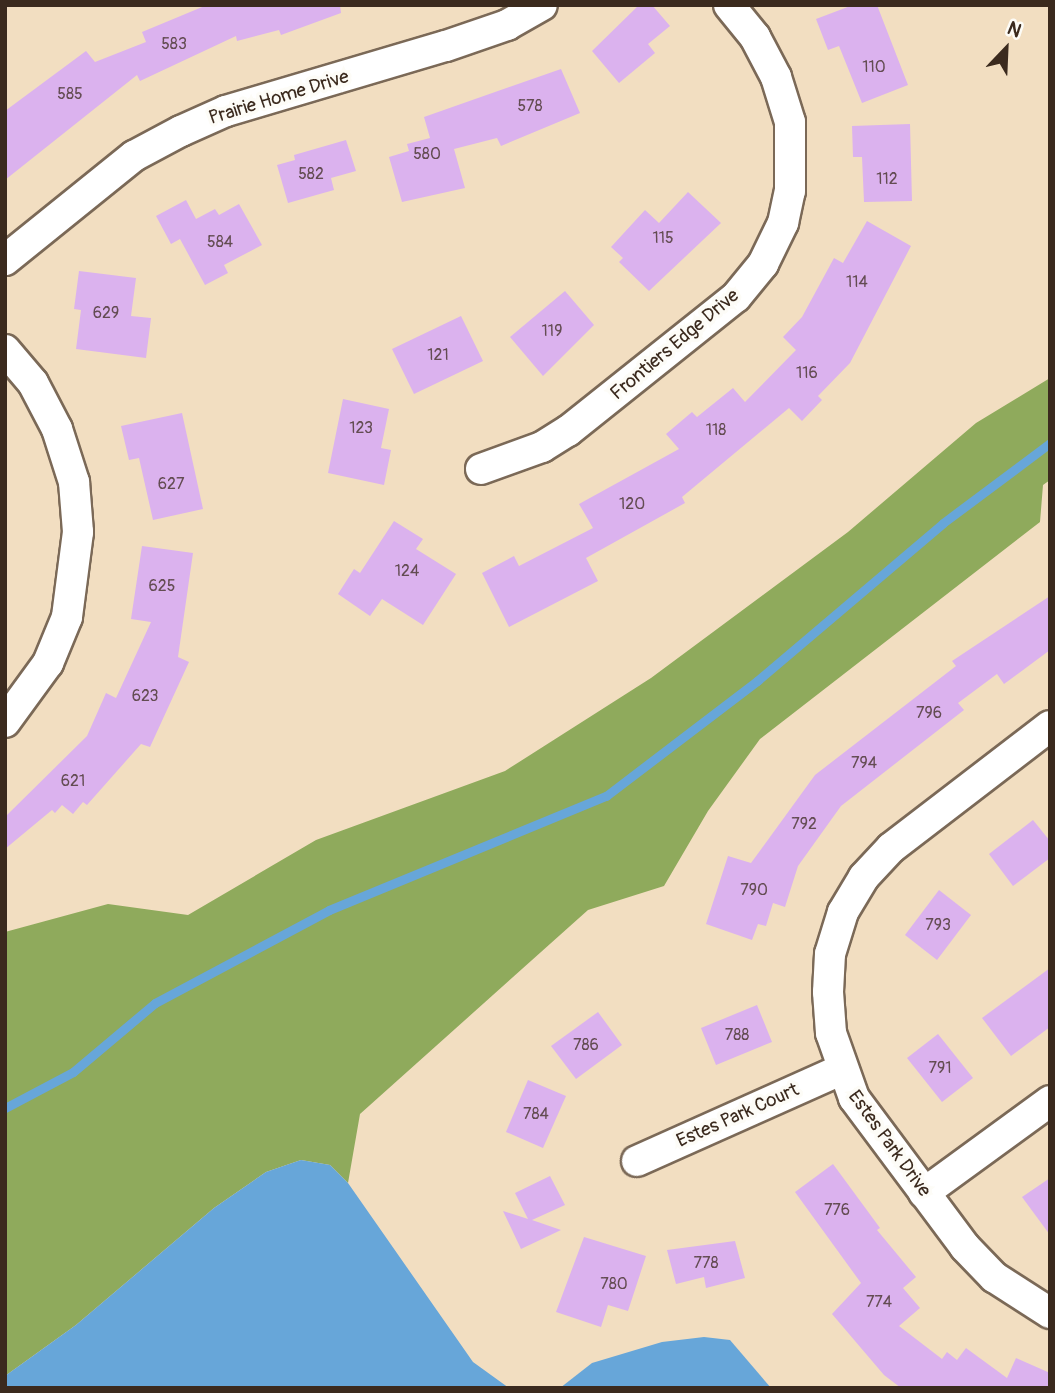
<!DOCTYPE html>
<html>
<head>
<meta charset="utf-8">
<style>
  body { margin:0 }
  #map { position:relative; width:1055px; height:1393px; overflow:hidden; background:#f2dec1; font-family:Pangolin,sans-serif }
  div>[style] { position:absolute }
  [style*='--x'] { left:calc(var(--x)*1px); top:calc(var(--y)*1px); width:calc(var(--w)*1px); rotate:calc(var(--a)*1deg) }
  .forest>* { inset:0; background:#8faa5c }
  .water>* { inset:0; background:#67a6d9 }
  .stream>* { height:9px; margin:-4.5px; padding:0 4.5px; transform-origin:4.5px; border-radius:4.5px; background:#67a6d9 }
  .building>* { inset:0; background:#dbb2ee }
  .roads { filter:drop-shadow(2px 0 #7b6957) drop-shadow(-2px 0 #7b6957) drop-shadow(0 2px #7b6957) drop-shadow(0 -2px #7b6957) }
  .minor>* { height:30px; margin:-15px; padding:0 15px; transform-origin:15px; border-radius:15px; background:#fff }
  span { translate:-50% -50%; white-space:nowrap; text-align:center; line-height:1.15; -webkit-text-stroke:7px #fdfcf7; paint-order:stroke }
  .number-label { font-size:16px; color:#634c52 }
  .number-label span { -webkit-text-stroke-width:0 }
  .street-label { font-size:19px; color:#3b2a1e }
  .frame { position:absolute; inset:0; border:7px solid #3b2a1e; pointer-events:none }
  .north { position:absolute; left:971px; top:14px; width:70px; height:70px; -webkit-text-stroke:5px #fdfcf7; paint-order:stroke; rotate:23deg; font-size:19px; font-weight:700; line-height:28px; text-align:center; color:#3b2a1e }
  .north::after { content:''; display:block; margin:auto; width:24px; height:32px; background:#3b2a1e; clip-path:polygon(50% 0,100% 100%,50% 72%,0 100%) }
</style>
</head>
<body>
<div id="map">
  <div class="forest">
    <div style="clip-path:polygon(1050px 378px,1050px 480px,1043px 485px,1040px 522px,760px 739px,708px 811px,664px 886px,588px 910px,360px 1114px,348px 1183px,330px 1165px,301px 1160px,266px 1172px,214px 1208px,76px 1325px,5px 1376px,5px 932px,108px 904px,188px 915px,316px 840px,505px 771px,651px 678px,848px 532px,976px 423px)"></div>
  </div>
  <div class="water">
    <div style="clip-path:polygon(301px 1160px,330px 1165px,348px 1183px,473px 1362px,509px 1388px,5px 1388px,5px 1376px,76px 1325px,214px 1208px,266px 1172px)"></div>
    <div style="clip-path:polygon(704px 1337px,730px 1340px,771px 1388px,560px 1388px,592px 1363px,662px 1342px)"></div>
  </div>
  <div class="stream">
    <div style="--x:5;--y:1108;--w:77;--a:-27.9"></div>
    <div style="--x:73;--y:1072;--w:107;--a:-40.1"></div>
    <div style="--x:155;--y:1003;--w:197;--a:-28.1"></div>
    <div style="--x:329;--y:910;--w:300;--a:-22.4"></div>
    <div style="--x:606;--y:796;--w:190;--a:-37.3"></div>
    <div style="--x:757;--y:681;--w:244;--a:-40.3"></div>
    <div style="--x:943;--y:523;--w:134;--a:-36.8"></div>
  </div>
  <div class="building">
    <div style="clip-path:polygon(207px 5px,340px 5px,341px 13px,281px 35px,279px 30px,237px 41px,236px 36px,140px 81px,137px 75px,5px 180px,5px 111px,86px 51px,95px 62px,146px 42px,142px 32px)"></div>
    <div style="clip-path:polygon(639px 5px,652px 5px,670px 26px,648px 44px,655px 53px,619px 83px,592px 51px)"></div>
    <div style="clip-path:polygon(853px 5px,877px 5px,908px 85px,862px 103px,839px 46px,828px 50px,816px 19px)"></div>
    <div style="clip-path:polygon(561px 69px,580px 113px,501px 146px,497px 138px,454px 149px,465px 188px,402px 202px,389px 157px,409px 151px,407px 144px,430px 138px,424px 117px)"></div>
    <div style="clip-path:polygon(910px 124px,912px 201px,864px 202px,862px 157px,853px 157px,852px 126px)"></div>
    <div style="clip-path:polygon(346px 140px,356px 171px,331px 178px,334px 190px,288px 203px,277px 165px,295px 160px,294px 155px)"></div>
    <div style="clip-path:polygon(688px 192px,721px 223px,649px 291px,619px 262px,623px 258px,611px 247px,645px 210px,659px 223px)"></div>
    <div style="clip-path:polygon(186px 200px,196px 219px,215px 209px,219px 215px,239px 204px,262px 245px,224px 265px,228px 273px,205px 285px,180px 239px,171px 244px,156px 216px)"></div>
    <div style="clip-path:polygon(867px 221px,911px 246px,850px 363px,818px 396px,822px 400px,802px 421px,789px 408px,682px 497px,685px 503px,586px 558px,598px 581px,509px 627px,482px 573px,514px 556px,519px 566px,593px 528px,579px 504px,679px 449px,666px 434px,692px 412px,697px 417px,733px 388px,745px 402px,796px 350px,783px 337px,802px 317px,834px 258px,843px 263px)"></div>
    <div style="clip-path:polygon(79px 271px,136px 278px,131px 316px,151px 318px,146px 358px,76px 349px,81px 310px,74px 309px)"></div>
    <div style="clip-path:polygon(565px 291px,594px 325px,543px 376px,510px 337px)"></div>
    <div style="clip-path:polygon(461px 316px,483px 361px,414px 394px,392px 349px)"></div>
    <div style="clip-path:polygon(343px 399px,389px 409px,381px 448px,391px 450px,384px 485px,328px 473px)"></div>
    <div style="clip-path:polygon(182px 413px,203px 509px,153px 520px,139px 458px,129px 460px,121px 426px)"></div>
    <div style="clip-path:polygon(394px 521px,423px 539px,416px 549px,456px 574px,423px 625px,382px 599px,370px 616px,338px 594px,354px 569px,360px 573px)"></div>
    <div style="clip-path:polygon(142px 546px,193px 553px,178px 657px,189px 662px,150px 747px,141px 744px,87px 805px,83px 802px,73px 814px,62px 805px,55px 813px,52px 810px,5px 849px,5px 817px,87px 736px,106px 693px,116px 698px,151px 622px,131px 619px)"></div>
    <div style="clip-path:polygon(1050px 596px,1050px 650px,1004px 684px,997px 674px,958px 703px,964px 710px,841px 806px,798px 866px,785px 907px,773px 903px,766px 926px,758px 924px,752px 940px,706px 924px,728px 856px,751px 863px,815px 775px,956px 666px,952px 661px)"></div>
    <div style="clip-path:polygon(1033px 820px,1050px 841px,1050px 858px,1013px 886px,989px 854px)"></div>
    <div style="clip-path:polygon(939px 890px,971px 915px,937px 960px,905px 935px)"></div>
    <div style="clip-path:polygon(1050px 968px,1050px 1027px,1011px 1056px,982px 1018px)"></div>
    <div style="clip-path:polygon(757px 1005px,772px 1042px,716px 1065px,701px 1028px)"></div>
    <div style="clip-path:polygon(598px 1012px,622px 1045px,576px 1079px,551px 1046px)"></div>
    <div style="clip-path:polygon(938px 1034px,973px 1078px,942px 1102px,907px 1058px)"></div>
    <div style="clip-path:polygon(528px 1080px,566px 1096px,543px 1148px,506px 1132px)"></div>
    <div style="clip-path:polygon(833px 1164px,880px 1228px,877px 1230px,916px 1277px,903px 1288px,920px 1308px,899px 1326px,942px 1359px,947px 1352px,957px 1360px,966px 1348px,1007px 1378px,1016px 1358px,1050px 1373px,1050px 1388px,901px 1388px,884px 1375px,832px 1314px,861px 1283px,795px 1192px)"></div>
    <div style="clip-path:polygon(550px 1176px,565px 1205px,532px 1220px,561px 1230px,521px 1249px,503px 1211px,528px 1219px,515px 1193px)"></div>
    <div style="clip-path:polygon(1050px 1178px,1050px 1235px,1022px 1197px)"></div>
    <div style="clip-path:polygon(584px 1237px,646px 1256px,628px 1311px,608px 1305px,601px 1327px,556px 1312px)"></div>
    <div style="clip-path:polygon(735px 1241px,745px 1278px,706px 1288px,704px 1277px,676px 1284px,667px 1250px)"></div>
  </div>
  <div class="roads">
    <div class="minor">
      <div style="--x:5;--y:260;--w:166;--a:-38.9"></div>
      <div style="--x:134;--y:156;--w:53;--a:-28"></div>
      <div style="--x:181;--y:131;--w:49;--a:-24"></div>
      <div style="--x:226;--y:111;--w:229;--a:-16.5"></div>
      <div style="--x:446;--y:46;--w:65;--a:-19"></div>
      <div style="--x:507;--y:25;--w:40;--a:-29.7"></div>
      <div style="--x:5;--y:350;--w:43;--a:49.7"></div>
      <div style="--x:33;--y:383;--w:52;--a:62.4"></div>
      <div style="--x:57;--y:429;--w:56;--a:72.2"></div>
      <div style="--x:74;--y:482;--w:50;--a:85.4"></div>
      <div style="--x:78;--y:532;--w:86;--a:97.4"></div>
      <div style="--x:67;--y:617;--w:50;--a:112.4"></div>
      <div style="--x:48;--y:663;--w:73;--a:126.1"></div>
      <div style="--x:481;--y:469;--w:65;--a:-19.8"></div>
      <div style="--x:542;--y:447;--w:31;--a:-32"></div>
      <div style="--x:568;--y:431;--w:215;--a:-38.6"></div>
      <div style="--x:736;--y:297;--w:43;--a:-50.7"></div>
      <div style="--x:763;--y:264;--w:46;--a:-64"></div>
      <div style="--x:783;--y:223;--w:33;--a:-78"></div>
      <div style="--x:790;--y:191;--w:69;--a:-90"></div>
      <div style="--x:790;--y:122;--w:47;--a:-107.3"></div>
      <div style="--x:776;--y:77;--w:45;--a:-117.7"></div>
      <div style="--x:755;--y:37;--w:41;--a:-129.1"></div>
      <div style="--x:1050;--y:726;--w:200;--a:142.5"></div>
      <div style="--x:891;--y:848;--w:40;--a:133"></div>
      <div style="--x:864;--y:877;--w:41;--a:121"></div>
      <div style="--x:843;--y:912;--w:44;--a:107.2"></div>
      <div style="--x:830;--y:954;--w:38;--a:93"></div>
      <div style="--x:828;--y:992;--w:41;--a:85.8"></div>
      <div style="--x:831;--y:1033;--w:69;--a:70.5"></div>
      <div style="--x:854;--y:1098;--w:186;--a:53.3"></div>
      <div style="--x:965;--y:1247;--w:42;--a:46"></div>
      <div style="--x:994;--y:1277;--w:67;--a:32.7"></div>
      <div style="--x:637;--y:1161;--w:222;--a:-24.1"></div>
      <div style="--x:924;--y:1193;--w:156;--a:-36.1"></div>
    </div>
  </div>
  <div class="number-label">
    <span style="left:174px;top:44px">583</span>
    <span style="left:874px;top:67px">110</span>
    <span style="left:70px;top:94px">585</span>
    <span style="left:530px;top:106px">578</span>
    <span style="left:427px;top:154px">580</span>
    <span style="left:311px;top:174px">582</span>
    <span style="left:887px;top:179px">112</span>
    <span style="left:663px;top:238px">115</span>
    <span style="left:220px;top:242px">584</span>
    <span style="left:857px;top:282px">114</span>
    <span style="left:106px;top:313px">629</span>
    <span style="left:552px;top:331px">119</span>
    <span style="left:438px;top:355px">121</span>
    <span style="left:807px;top:373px">116</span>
    <span style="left:361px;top:428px">123</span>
    <span style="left:716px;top:430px">118</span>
    <span style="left:171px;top:484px">627</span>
    <span style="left:632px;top:504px">120</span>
    <span style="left:407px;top:571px">124</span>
    <span style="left:162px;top:586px">625</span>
    <span style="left:145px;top:696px">623</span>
    <span style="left:929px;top:713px">796</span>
    <span style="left:864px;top:763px">794</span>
    <span style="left:73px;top:781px">621</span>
    <span style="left:804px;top:824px">792</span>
    <span style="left:754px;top:890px">790</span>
    <span style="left:938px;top:925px">793</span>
    <span style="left:737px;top:1035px">788</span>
    <span style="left:586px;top:1045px">786</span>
    <span style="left:940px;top:1068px">791</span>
    <span style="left:536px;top:1114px">784</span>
    <span style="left:837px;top:1210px">776</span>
    <span style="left:706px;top:1263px">778</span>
    <span style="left:614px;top:1284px">780</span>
    <span style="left:879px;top:1302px">774</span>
  </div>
  <div class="street-label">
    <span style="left:279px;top:98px;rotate:-17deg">Prairie Home Drive</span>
    <span style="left:675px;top:345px;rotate:-40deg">Frontiers Edge Drive</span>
    <span style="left:738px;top:1116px;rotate:-24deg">Estes Park Court</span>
    <span style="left:889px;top:1144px;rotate:54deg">Estes Park Drive</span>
  </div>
  <div class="frame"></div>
  <div class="north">N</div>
</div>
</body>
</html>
